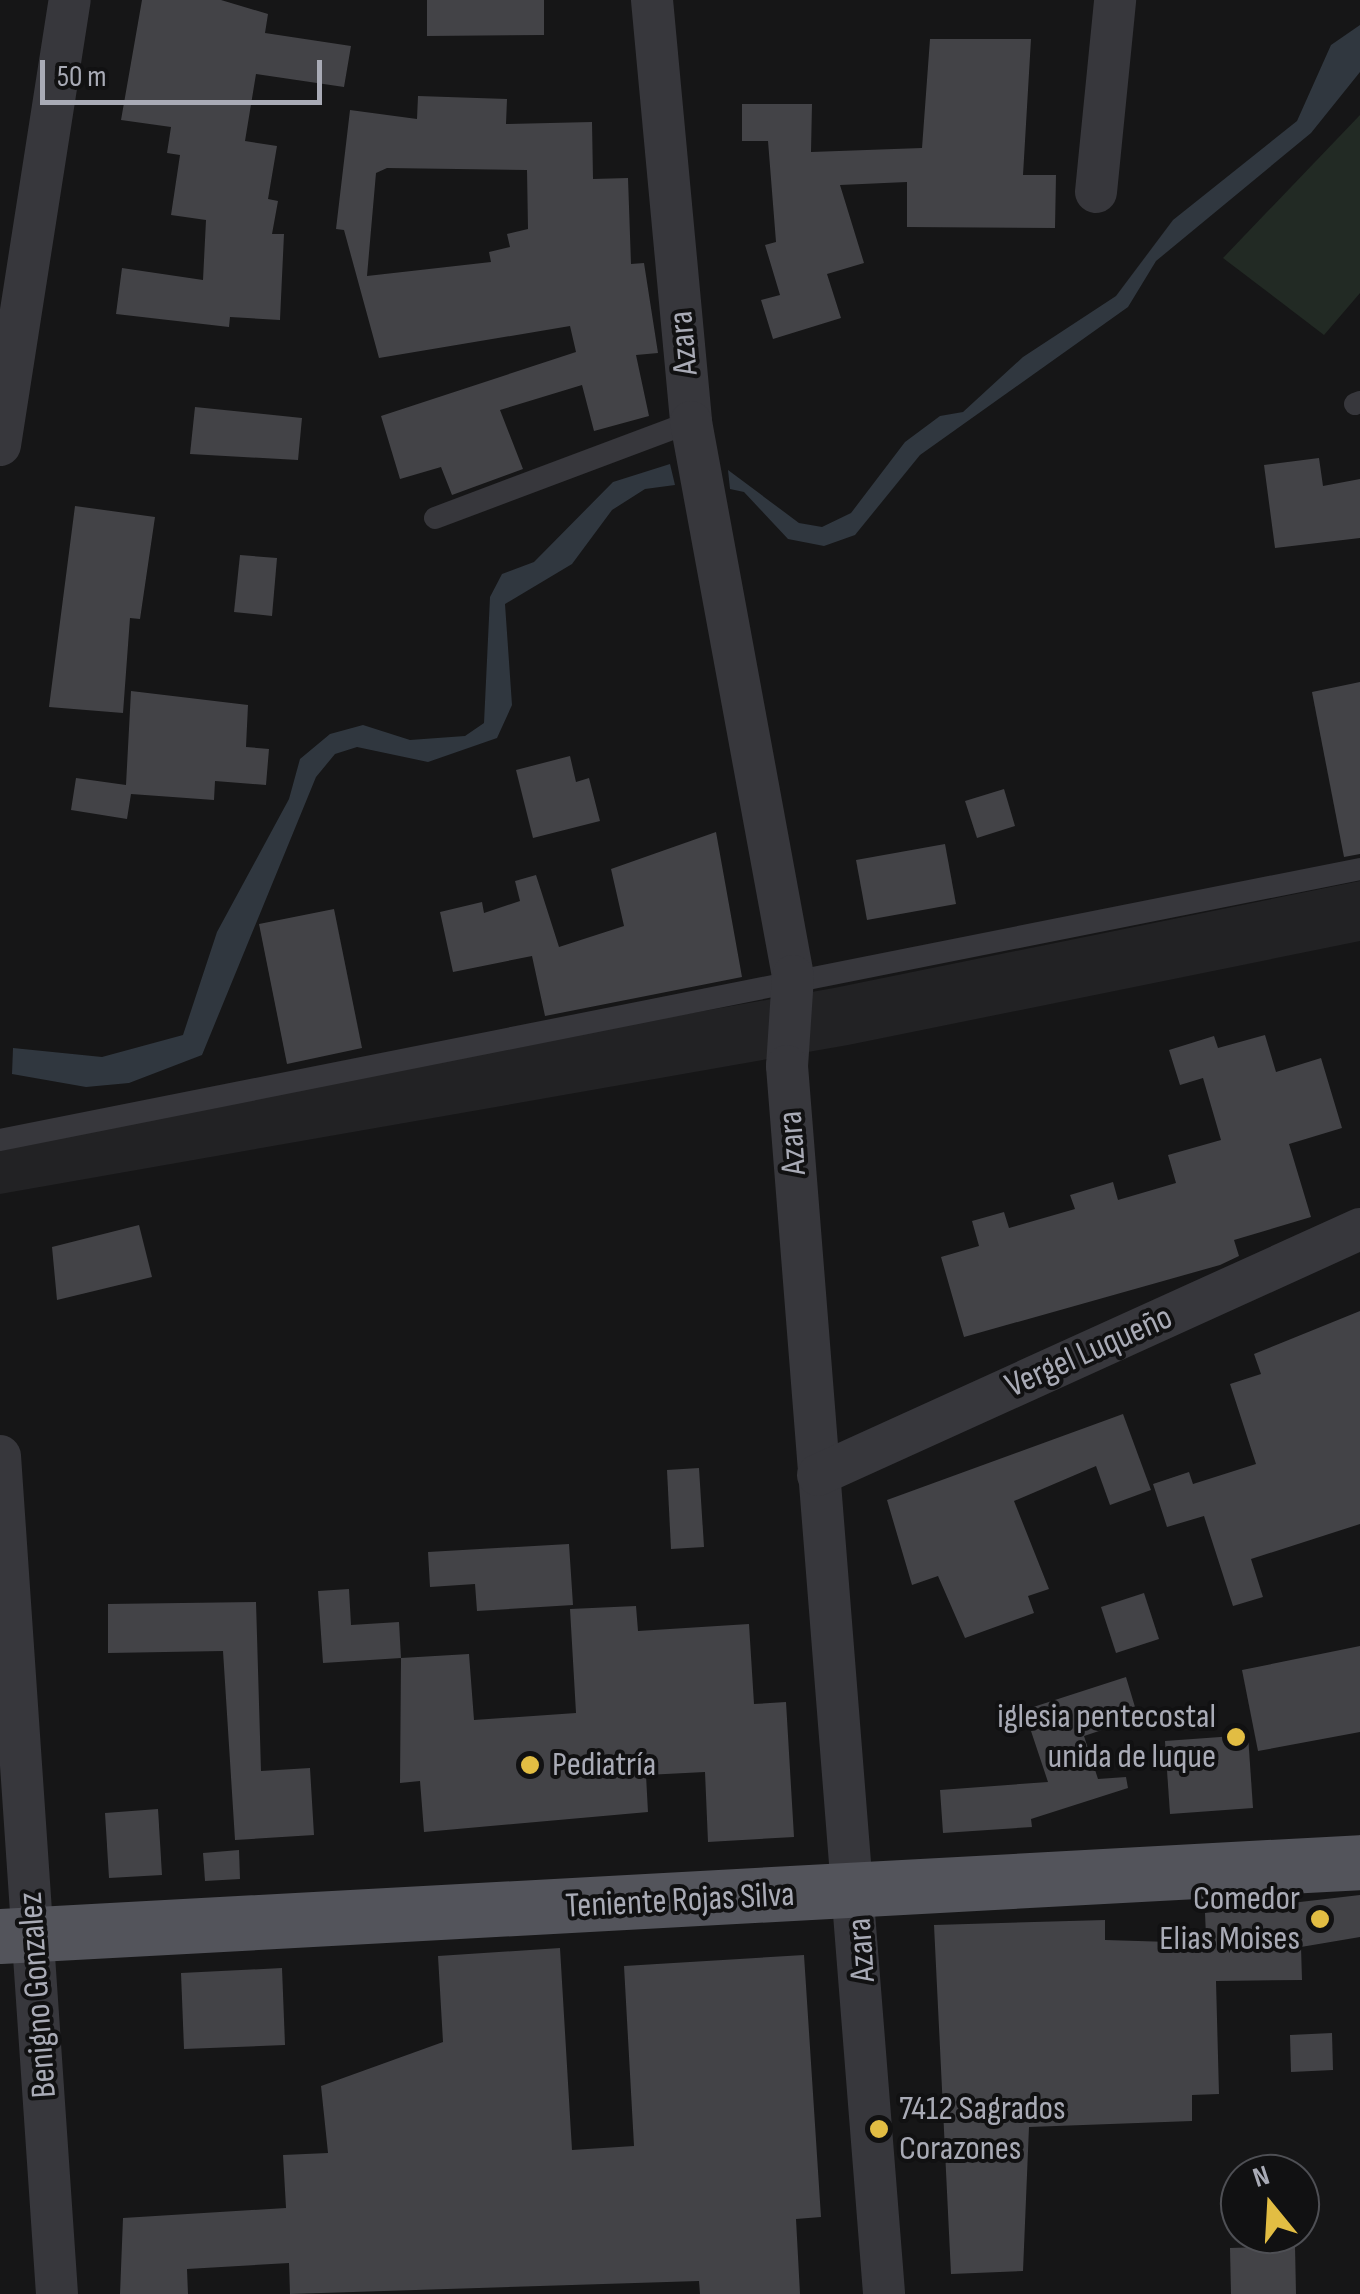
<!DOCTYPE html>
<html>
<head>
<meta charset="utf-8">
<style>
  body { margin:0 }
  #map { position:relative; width:1360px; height:2294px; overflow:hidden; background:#161617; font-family:"Sofia Sans Condensed",sans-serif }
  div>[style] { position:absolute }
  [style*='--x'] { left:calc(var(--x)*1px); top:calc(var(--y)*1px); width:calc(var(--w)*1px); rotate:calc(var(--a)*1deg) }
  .built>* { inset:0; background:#222224 }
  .green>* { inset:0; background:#222a24 }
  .water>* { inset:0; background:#30373f }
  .building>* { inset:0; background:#434347 }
  .service>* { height:22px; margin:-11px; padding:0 11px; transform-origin:11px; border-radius:11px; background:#37373c }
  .minor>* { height:42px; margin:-21px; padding:0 21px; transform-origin:21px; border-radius:21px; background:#37373c }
  .primary>* { height:55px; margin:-27.5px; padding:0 27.5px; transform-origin:27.5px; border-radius:27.5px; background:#53545b }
  .dots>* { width:28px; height:28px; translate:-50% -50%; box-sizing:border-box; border:5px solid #111112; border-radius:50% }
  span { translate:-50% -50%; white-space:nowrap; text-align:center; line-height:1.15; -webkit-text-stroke:8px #111112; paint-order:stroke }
  .street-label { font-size:35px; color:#a9abb6 }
  .poi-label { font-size:35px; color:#a9abb6 }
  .right { translate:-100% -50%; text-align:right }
  .left { translate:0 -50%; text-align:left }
  .north { position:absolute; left:1220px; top:2154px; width:100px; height:100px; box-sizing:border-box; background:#111112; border:2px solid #4e4f54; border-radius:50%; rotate:342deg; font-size:28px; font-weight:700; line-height:40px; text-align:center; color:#a9abb6 }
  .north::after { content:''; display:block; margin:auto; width:35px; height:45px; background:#e2bd43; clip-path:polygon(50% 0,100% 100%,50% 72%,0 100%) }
  .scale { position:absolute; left:40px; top:60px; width:282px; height:45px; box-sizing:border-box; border:5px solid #a9abb6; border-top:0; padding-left:12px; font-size:30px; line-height:35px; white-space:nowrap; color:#a9abb6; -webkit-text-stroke:8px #111112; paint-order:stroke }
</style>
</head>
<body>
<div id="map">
  <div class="built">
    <div style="clip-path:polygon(1360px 881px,1360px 941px,848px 1045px,0 1194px,0 1135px,834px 988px)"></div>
  </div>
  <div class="green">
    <div style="clip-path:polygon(1360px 115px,1360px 293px,1324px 335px,1223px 258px)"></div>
  </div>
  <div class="water">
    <div style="clip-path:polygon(1360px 25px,1360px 72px,1311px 133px,1156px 261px,1128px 307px,920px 455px,855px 535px,824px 546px,788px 539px,744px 492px,730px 489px,728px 470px,799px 523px,822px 527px,851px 513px,905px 442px,940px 416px,963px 412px,1023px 357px,1116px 296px,1173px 220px,1297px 121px,1331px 45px)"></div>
    <div style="clip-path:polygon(670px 464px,675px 485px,645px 489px,612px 510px,572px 564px,505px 604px,512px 705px,497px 738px,428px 762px,357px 747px,335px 754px,316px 777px,202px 1055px,129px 1083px,86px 1087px,12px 1074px,13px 1048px,102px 1057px,183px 1035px,217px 932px,289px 799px,300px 759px,330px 734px,363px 725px,410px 740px,465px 736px,484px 723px,490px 597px,502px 574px,534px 562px,613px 482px)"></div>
  </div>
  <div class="building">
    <div style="clip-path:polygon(142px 0,221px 0,268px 14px,265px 33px,351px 46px,344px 87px,256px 74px,245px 141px,277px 146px,268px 199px,278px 201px,272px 234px,284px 234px,280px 320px,230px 317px,229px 327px,116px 314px,122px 268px,203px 280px,206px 220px,171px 215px,180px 155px,167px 153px,171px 127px,121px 120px)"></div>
    <div style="clip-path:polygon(427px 0,544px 0,544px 35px,427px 36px)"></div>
    <div style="clip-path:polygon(930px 39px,1031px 39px,1023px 175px,1056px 175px,1055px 228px,907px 227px,907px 182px,840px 185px,864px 263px,827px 274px,841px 318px,773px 339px,761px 300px,780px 295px,765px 245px,776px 242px,768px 141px,742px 141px,742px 104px,812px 104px,811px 152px,922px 148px)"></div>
    <div style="clip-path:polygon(evenodd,418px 96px,507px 99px,506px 124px,592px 122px,593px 179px,628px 178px,631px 264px,644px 263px,658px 353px,636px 355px,649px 416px,594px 431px,582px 385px,500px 410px,523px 469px,452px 495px,441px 467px,400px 479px,381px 416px,576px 352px,570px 326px,379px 358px,344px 230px,336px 229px,350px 110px,417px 119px,418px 96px,387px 168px,527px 170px,528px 229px,507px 234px,510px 247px,489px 252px,491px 262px,367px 276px,376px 173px,387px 168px)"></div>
    <div style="clip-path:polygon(195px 407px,302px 418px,298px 460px,190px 454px)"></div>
    <div style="clip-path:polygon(1319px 458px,1323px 486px,1360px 479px,1360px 538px,1275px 548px,1264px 465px)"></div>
    <div style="clip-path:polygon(75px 506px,155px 517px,140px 619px,130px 618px,123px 713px,49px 707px)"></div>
    <div style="clip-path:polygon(240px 555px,277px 558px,272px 616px,234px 612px)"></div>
    <div style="clip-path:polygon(1360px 682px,1360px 854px,1344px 857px,1312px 692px)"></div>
    <div style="clip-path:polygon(131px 691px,248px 705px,246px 747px,269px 749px,266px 785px,215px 781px,214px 800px,131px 794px,127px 819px,71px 810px,76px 778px,126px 785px)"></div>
    <div style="clip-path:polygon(570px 756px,576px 782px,589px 778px,600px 821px,533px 838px,516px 770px)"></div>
    <div style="clip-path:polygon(1004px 789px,1015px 826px,977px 838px,965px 801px)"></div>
    <div style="clip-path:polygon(716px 832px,742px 977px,545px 1016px,532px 956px,453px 972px,440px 912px,482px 902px,484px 913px,520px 901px,515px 881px,536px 875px,559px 947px,624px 926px,611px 869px)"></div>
    <div style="clip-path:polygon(945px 844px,956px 904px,867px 920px,856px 860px)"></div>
    <div style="clip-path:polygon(334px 909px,362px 1048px,287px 1064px,259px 924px)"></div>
    <div style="clip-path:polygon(1265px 1035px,1276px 1072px,1321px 1058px,1342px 1128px,1289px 1144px,1311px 1217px,1234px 1240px,1239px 1256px,1220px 1265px,964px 1337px,941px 1257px,979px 1246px,972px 1221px,1004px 1212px,1009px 1228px,1075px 1209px,1070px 1195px,1113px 1182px,1118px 1200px,1176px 1183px,1168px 1155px,1221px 1140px,1203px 1078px,1180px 1085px,1169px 1050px,1214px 1036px,1218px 1048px)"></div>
    <div style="clip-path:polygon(139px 1225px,152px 1277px,57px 1300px,52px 1247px)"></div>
    <div style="clip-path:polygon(1360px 1311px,1360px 1524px,1251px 1559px,1263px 1597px,1233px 1606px,1204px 1516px,1167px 1527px,1153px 1484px,1189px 1472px,1193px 1484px,1256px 1464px,1230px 1384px,1261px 1374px,1254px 1354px)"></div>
    <div style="clip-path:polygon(1123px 1414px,1151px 1490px,1110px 1505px,1096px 1466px,1014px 1501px,1049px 1589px,1028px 1596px,1034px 1613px,965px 1638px,938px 1576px,912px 1585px,887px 1500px)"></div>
    <div style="clip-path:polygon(699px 1468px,704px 1547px,671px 1549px,667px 1470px)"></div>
    <div style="clip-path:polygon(569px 1544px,573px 1605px,477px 1611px,475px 1584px,430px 1587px,428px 1552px)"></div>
    <div style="clip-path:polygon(349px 1589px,351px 1625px,399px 1622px,401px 1658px,323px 1663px,318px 1591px)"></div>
    <div style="clip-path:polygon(1144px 1593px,1159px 1639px,1116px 1653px,1101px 1607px)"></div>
    <div style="clip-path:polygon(256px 1602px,261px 1771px,310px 1768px,314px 1835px,235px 1840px,223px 1651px,108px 1653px,108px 1604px)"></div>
    <div style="clip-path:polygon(636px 1606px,638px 1631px,749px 1624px,754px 1704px,786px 1702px,794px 1837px,708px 1842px,705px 1772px,646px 1775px,648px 1812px,424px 1832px,420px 1781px,400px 1783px,401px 1658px,469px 1654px,474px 1720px,576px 1713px,570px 1609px)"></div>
    <div style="clip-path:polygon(1360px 1646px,1360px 1732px,1258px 1751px,1242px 1670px)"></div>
    <div style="clip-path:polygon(1126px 1677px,1135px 1707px,1099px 1719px,1102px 1730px,1084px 1736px,1098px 1779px,1126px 1777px,1128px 1788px,1031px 1819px,1032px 1827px,943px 1833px,940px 1790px,1048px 1782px,1024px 1710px)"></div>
    <div style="clip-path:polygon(1248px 1735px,1253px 1808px,1170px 1814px,1165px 1741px)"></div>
    <div style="clip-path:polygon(158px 1809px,162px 1875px,109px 1878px,105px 1813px)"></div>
    <div style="clip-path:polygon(239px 1850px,240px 1879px,205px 1881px,203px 1853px)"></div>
    <div style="clip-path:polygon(1360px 1895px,1360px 1937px,1301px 1947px,1302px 1980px,1216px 1981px,1219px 2094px,1192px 2095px,1192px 2121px,1029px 2127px,1023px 2271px,951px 2274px,934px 1925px,1105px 1920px,1105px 1940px,1171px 1942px,1206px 1936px,1205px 1913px)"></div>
    <div style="clip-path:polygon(560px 1948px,572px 2150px,634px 2146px,624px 1966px,804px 1955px,821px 2217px,796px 2219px,800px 2294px,700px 2294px,699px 2281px,290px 2294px,289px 2263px,187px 2269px,188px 2294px,120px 2294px,123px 2218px,286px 2208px,283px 2155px,328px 2153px,321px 2086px,443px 2042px,438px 1956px)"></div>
    <div style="clip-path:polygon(282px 1968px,285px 2045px,184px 2049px,181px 1973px)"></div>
    <div style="clip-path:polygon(1332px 2033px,1333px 2070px,1291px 2072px,1290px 2035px)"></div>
    <div style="clip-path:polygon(1295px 2246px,1296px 2294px,1231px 2294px,1230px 2248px)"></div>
  </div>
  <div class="service">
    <div style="--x:1355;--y:404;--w:5;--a:-22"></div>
    <div style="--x:435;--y:518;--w:273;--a:-20.6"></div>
    <div style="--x:0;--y:1140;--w:1387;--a:-11.27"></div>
  </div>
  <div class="minor">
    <div style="--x:652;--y:0;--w:424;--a:84.7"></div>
    <div style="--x:691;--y:422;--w:563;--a:79.57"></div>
    <div style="--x:793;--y:976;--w:90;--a:93.8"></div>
    <div style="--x:787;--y:1066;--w:1232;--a:85.48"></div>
    <div style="--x:1096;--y:192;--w:193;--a:-84.3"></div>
    <div style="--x:0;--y:445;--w:450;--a:-81.1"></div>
    <div style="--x:0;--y:1456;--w:840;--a:86.11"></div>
    <div style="--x:818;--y:1475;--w:595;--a:-24.41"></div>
  </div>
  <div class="primary">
    <div style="--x:0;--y:1936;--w:1362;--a:-3.11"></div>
  </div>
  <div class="dots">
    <div style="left:1236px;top:1737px;background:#e2bd43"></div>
    <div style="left:530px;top:1765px;background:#e2bd43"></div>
    <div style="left:1320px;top:1919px;background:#e2bd43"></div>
    <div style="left:879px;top:2129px;background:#e2bd43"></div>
  </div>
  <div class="street-label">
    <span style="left:684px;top:343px;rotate:-95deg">Azara</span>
    <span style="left:793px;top:1143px;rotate:-94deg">Azara</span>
    <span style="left:1089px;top:1352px;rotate:-24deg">Vergel Luqueño</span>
    <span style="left:680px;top:1901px;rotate:-3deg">Teniente Rojas Silva</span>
    <span style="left:862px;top:1950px;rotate:-94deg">Azara</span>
    <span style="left:38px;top:1995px;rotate:-94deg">Benigno Gonzalez</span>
  </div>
  <div class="poi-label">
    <span class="right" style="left:1216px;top:1737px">iglesia pentecostal<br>unida de luque</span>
    <span class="left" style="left:552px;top:1765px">Pediatría</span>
    <span class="right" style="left:1300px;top:1919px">Comedor<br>Elias Moises</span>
    <span class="left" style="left:899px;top:2129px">7412 Sagrados<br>Corazones</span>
  </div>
  <div class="north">N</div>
  <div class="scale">50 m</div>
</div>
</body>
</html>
